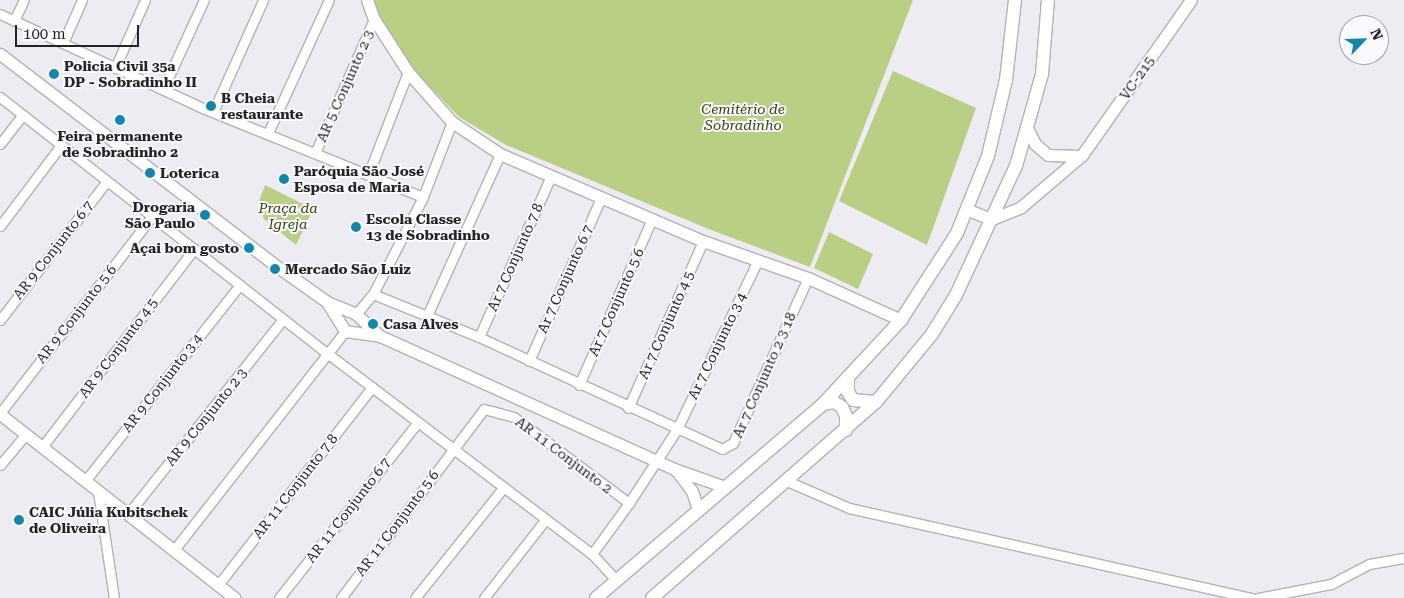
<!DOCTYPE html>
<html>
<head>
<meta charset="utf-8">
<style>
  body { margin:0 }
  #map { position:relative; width:1404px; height:598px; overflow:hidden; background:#edecf3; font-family:"Roboto Serif",serif }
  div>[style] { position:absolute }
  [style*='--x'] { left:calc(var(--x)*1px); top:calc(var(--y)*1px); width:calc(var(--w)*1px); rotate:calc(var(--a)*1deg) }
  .green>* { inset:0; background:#b8cf84 }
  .roads { filter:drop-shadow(1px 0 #b2b1b7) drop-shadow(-1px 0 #b2b1b7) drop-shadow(0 1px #b2b1b7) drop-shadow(0 -1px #b2b1b7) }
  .minor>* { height:9px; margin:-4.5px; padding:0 4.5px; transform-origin:4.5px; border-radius:4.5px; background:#fff }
  .tertiary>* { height:11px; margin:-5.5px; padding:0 5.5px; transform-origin:5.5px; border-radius:5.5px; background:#fff }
  .secondary>* { height:12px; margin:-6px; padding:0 6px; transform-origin:6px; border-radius:6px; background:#fff }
  .dots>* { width:14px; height:14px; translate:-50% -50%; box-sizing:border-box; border:2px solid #fafafe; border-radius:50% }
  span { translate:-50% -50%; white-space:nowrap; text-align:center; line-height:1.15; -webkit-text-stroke:4px #fafafe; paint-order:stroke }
  .poi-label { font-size:14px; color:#242326; font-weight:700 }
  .left { translate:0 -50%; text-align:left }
  .right { translate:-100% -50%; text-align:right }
  .street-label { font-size:14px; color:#242326 }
  .park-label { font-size:14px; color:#334006; font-style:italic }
  .north { position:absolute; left:1339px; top:15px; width:50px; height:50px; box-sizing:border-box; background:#fafafe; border:1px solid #a4a4a8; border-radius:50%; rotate:66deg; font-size:14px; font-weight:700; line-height:20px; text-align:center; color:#242326 }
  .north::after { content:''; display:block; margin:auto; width:18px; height:22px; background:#1287ac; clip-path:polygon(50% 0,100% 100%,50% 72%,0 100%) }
  .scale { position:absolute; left:15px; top:25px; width:124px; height:22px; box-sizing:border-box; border:2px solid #242326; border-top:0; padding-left:6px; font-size:15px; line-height:18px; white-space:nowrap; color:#242326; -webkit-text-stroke:4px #fafafe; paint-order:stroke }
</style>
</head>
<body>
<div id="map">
  <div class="green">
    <div style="clip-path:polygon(372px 0,913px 0,810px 267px,711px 230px,506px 145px,459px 117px,416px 72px,379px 17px)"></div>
    <div style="clip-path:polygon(893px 71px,976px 108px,927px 245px,839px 201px)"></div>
    <div style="clip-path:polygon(265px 185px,313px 209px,296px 245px,264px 219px,258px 204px)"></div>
    <div style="clip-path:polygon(829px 232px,873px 254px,858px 289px,814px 268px)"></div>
  </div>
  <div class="roads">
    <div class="minor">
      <div style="--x:0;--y:14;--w:226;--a:24.9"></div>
      <div style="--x:205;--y:109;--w:235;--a:22"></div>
      <div style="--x:14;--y:21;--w:23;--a:-65"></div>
      <div style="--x:63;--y:43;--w:47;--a:-66.2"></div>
      <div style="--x:115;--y:68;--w:74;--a:-66.2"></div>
      <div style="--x:163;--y:89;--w:98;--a:-65.3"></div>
      <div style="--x:0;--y:97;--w:415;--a:38.1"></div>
      <div style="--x:327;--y:353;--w:333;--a:37.2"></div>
      <div style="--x:592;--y:554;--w:37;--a:47"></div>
      <div style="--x:213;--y:112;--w:123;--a:-65.9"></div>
      <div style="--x:268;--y:133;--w:146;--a:-65.4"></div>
      <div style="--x:0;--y:144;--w:37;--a:-52"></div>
      <div style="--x:315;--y:153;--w:146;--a:-66.2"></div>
      <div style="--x:368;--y:175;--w:110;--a:-68.8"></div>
      <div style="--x:0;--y:226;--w:101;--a:-53"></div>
      <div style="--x:373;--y:294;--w:114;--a:22.1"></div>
      <div style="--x:479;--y:337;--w:268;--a:24.7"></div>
      <div style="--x:722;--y:449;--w:13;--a:-29"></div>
      <div style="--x:733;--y:443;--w:181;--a:-65.6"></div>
      <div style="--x:356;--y:314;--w:26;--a:-50"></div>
      <div style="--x:373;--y:294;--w:109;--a:-62.7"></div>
      <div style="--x:423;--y:197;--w:80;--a:-68.9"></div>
      <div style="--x:426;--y:318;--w:180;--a:-65.7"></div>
      <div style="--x:0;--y:320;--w:175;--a:-52.4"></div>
      <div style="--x:479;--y:337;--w:176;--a:-65.9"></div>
      <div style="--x:529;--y:361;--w:178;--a:-66.2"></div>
      <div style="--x:579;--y:385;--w:181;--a:-66.3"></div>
      <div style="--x:628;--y:408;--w:183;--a:-65.8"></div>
      <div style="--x:0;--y:413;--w:249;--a:-52.3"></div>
      <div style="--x:42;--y:447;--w:250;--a:-52.5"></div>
      <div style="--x:0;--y:465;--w:40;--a:-50"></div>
      <div style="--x:85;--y:481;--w:250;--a:-51.7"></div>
      <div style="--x:787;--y:481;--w:68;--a:23.5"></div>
      <div style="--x:849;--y:508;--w:414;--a:12.6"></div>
      <div style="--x:98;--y:491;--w:108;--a:81.5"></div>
      <div style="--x:629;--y:503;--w:88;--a:-57"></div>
      <div style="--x:677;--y:429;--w:185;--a:-64.4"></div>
      <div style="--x:128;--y:514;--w:249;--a:-51.5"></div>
      <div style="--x:174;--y:550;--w:278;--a:-52"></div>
      <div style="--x:218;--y:585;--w:251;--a:-52.1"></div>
      <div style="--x:279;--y:598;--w:224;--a:-51.7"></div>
      <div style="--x:341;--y:598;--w:237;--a:-52.9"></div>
      <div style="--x:484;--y:409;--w:31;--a:15"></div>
      <div style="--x:514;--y:417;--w:144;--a:36.8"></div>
      <div style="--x:629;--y:503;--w:63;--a:126"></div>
      <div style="--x:415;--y:598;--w:142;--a:-51.3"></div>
      <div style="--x:484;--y:598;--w:100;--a:-51.9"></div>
      <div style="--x:1258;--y:598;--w:74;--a:-10.9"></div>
      <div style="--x:1331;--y:584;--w:43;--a:-27.8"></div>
      <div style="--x:1369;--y:564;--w:36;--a:-10"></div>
    </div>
    <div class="tertiary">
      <div style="--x:367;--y:0;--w:20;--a:70"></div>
      <div style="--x:374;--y:19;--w:63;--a:57.3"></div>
      <div style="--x:408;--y:72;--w:67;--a:48.7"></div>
      <div style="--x:452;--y:122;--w:58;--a:33.7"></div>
      <div style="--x:500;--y:154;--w:221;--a:23.2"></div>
      <div style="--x:703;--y:241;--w:111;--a:19.4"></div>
      <div style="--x:808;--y:278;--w:102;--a:24.3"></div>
      <div style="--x:0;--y:54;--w:350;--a:37.5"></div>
      <div style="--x:278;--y:267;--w:60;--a:35.5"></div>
      <div style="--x:327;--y:302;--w:31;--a:22"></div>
      <div style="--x:356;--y:314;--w:33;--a:43"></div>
      <div style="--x:380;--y:336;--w:323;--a:24.3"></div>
      <div style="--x:674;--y:469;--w:54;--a:19.4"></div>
      <div style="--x:1027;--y:128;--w:18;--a:63"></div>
      <div style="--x:1035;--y:144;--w:17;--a:40"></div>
      <div style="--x:1048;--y:155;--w:32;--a:2"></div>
      <div style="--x:968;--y:210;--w:26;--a:21"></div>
      <div style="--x:992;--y:219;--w:31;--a:-22"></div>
      <div style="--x:1021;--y:207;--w:80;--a:-40.4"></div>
      <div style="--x:1082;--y:155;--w:189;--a:-54.9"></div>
      <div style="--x:327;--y:302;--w:34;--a:58"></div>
      <div style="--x:345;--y:331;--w:35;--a:8"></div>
      <div style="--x:0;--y:414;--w:298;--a:38.1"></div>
      <div style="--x:676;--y:470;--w:26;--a:53"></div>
      <div style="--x:692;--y:491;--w:20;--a:72"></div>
    </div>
    <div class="secondary">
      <div style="--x:848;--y:380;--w:12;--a:90"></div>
      <div style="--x:848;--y:392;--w:9;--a:58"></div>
      <div style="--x:853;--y:400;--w:23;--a:5"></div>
      <div style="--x:823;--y:404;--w:11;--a:-10"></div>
      <div style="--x:834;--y:402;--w:9;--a:32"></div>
      <div style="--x:842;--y:407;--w:10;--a:66"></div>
      <div style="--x:846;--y:416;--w:14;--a:90"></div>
      <div style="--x:596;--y:598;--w:299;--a:-40.5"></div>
      <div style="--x:823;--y:404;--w:115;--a:-47.1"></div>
      <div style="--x:901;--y:320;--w:103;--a:-57.2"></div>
      <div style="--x:957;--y:233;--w:83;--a:-68.1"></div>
      <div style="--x:988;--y:156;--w:78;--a:-76.7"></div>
      <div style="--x:1006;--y:80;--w:81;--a:-83.6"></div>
      <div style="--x:652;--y:598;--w:298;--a:-41.2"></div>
      <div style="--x:876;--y:402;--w:88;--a:-50.5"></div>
      <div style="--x:932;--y:334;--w:46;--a:-58.4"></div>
      <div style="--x:956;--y:295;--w:142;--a:-65.1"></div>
      <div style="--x:1016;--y:166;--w:96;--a:-74.2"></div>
      <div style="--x:1042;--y:74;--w:74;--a:-85.4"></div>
    </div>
  </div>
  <div class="dots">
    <div style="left:54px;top:74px;background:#1287ac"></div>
    <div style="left:211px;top:106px;background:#1287ac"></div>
    <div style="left:120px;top:120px;background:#1287ac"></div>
    <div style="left:150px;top:173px;background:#1287ac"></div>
    <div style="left:284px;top:179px;background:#1287ac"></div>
    <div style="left:205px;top:215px;background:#1287ac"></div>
    <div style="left:356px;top:227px;background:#1287ac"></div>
    <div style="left:249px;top:248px;background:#1287ac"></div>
    <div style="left:275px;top:269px;background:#1287ac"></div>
    <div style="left:373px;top:324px;background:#1287ac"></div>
    <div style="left:19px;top:520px;background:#1287ac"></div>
  </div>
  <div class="poi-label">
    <span class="left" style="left:64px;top:74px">Policia Civil 35a<br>DP - Sobradinho II</span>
    <span class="left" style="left:221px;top:106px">B Cheia<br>restaurante</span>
    <span style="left:120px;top:144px">Feira permanente<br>de Sobradinho 2</span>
    <span class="left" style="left:294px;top:179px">Paróquia São José<br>Esposa de Maria</span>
    <span class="left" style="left:160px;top:173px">Loterica</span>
    <span class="right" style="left:195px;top:215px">Drogaria<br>São Paulo</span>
    <span class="left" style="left:366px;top:227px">Escola Classe<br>13 de Sobradinho</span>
    <span class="right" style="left:239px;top:248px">Açai bom gosto</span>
    <span class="left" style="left:285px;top:269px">Mercado São Luiz</span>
    <span class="left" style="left:383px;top:324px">Casa Alves</span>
    <span class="left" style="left:29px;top:520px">CAIC Júlia Kubitschek<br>de Oliveira</span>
  </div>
  <div class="street-label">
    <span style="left:1137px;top:78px;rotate:-55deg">VC-215</span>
    <span style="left:345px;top:86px;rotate:-66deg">AR 5 Conjunto 2 3</span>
    <span style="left:53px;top:250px;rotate:-52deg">AR 9 Conjunto 6 7</span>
    <span style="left:515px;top:257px;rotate:-66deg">Ar 7 Conjunto 7 8</span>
    <span style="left:565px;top:279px;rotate:-66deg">Ar 7 Conjunto 6 7</span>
    <span style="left:616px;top:302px;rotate:-66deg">Ar 7 Conjunto 5 6</span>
    <span style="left:76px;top:314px;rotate:-52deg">AR 9 Conjunto 5 6</span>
    <span style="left:666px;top:325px;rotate:-66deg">Ar 7 Conjunto 4 5</span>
    <span style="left:717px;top:346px;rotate:-64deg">Ar 7 Conjunto 3 4</span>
    <span style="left:118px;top:348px;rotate:-53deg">AR 9 Conjunto 4 5</span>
    <span style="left:764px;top:375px;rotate:-66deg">Ar 7 Conjunto 2 3 18</span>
    <span style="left:162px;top:383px;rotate:-52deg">AR 9 Conjunto 3 4</span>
    <span style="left:206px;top:417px;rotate:-51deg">AR 9 Conjunto 2 3</span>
    <span style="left:564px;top:455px;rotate:37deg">AR 11 Conjunto 2</span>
    <span style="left:295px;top:486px;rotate:-52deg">AR 11 Conjunto 7 8</span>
    <span style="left:348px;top:510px;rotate:-52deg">AR 11 Conjunto 6 7</span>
    <span style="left:397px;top:523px;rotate:-53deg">AR 11 Conjunto 5 6</span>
  </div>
  <div class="park-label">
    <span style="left:743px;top:117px">Cemitério de<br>Sobradinho</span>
    <span style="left:288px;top:216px">Praça da<br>Igreja</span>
  </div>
  <div class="north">N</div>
  <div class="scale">100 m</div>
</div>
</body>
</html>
